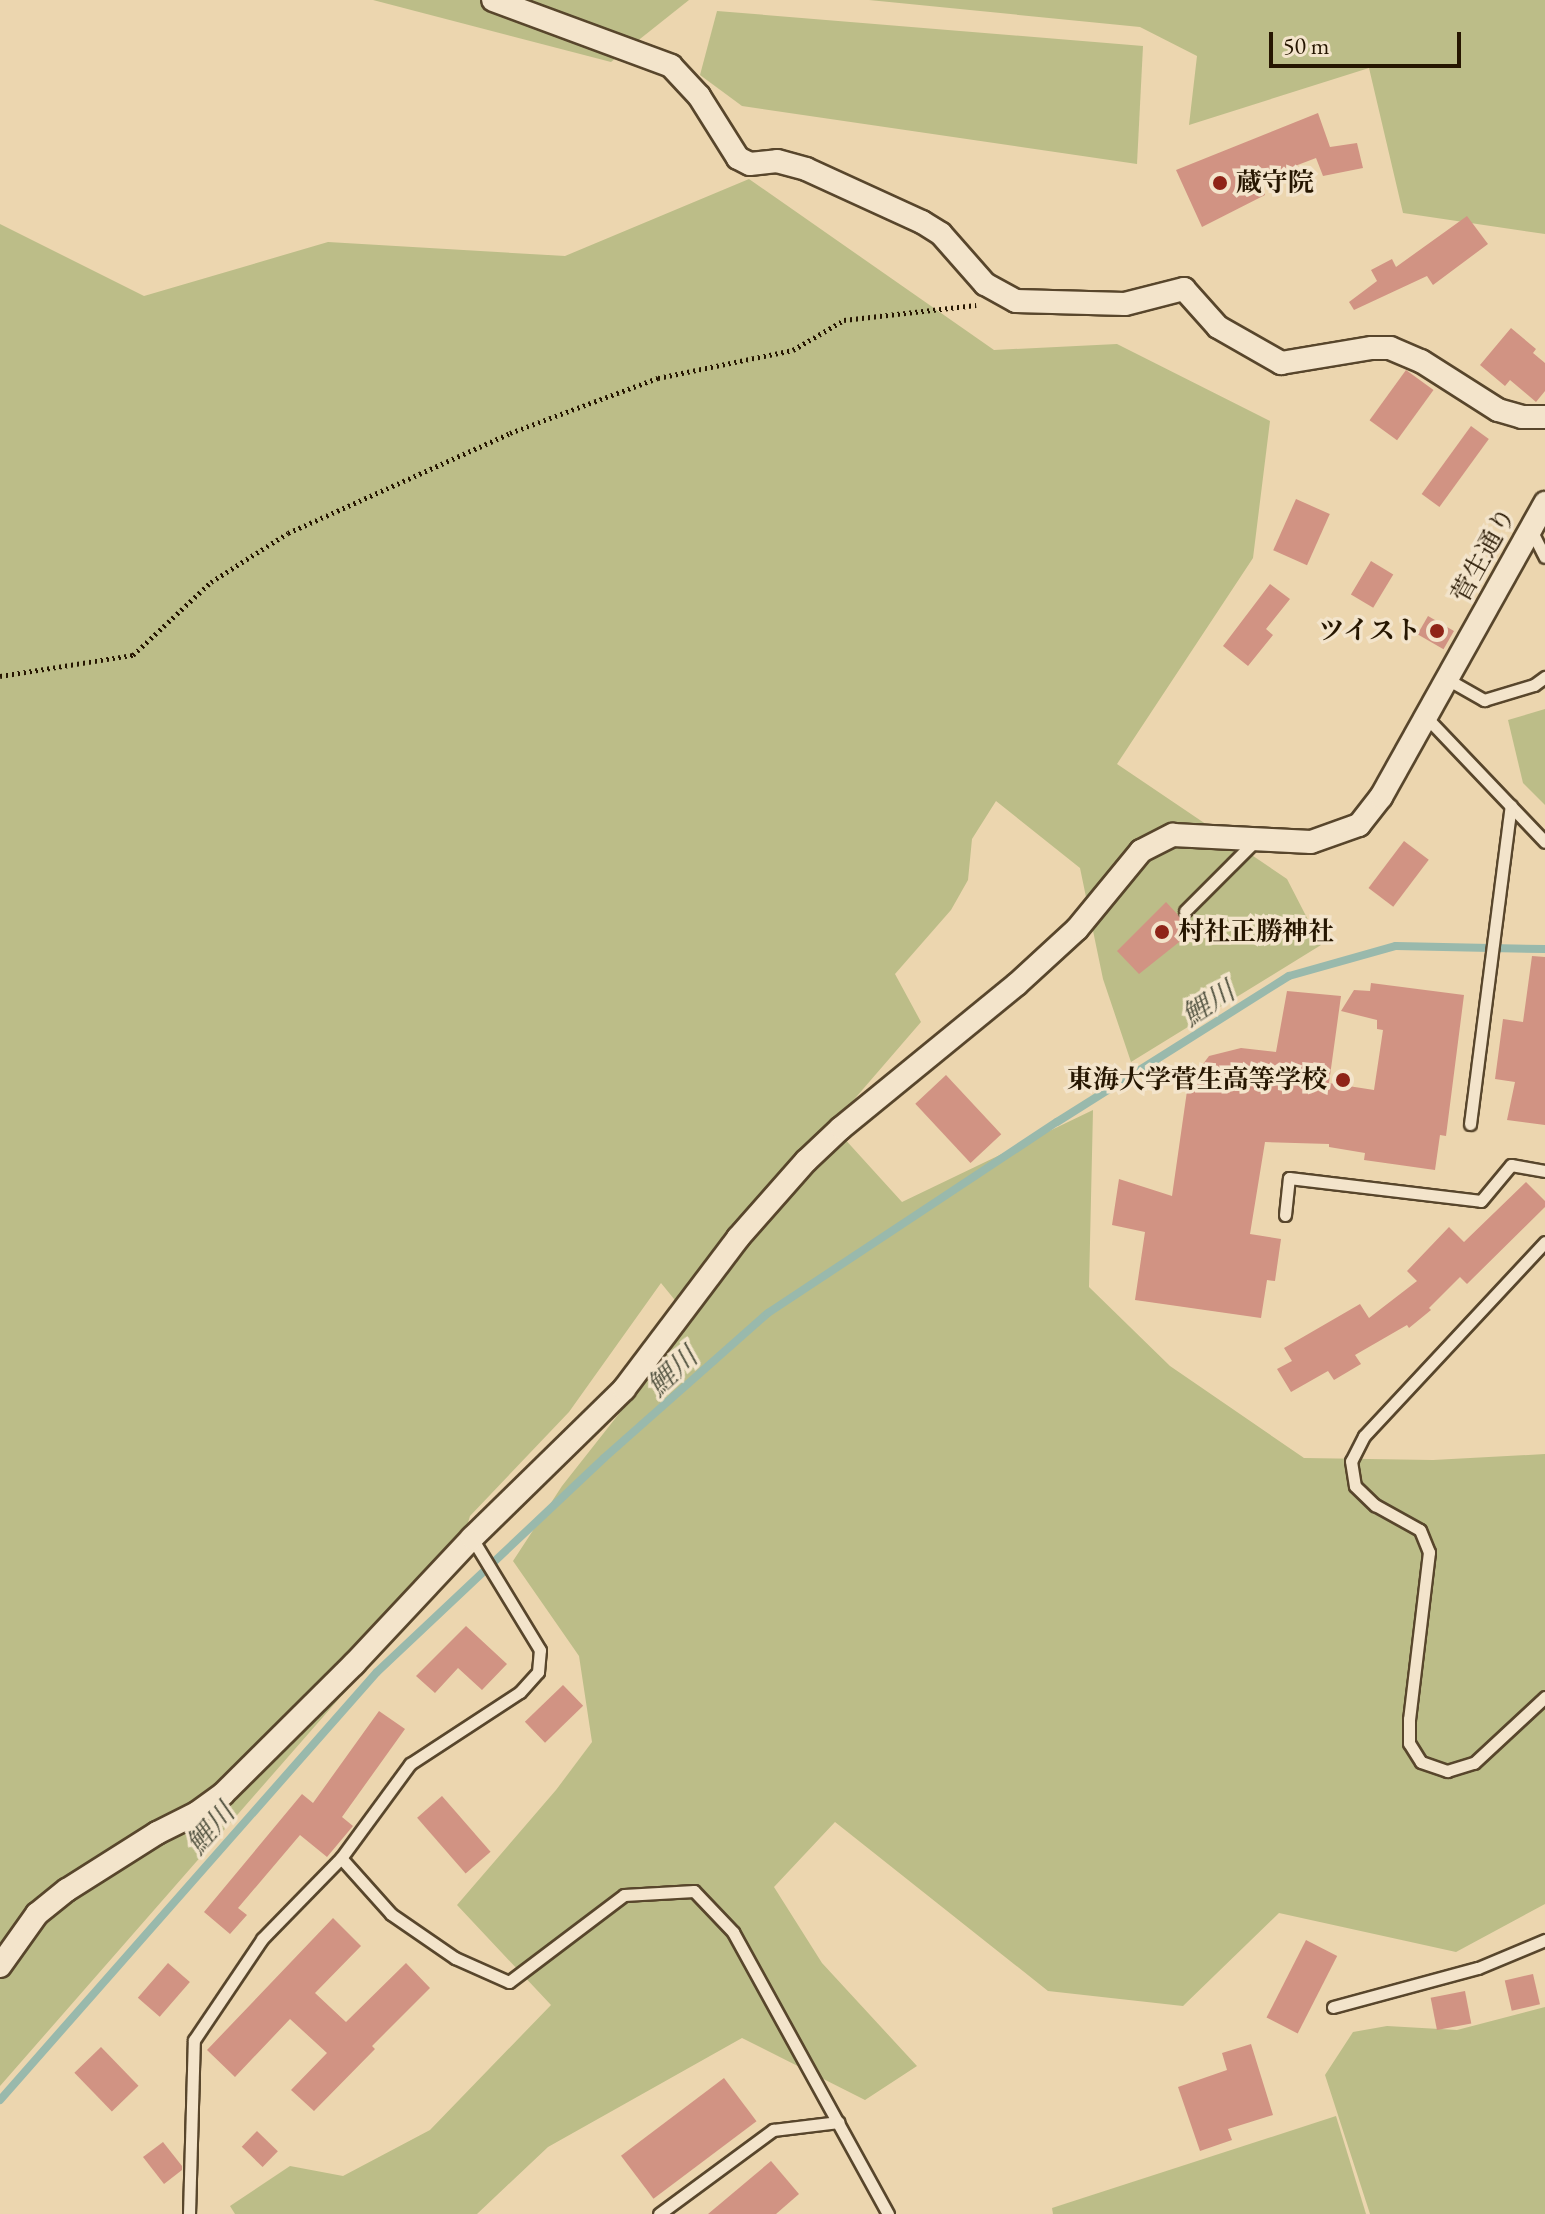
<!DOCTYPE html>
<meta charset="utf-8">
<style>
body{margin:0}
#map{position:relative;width:1545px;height:2214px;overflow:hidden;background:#ecd6af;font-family:"EB Garamond","Noto Serif JP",serif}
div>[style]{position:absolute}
.green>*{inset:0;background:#bcbd88}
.stream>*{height:8px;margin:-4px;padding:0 4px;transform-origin:4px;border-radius:4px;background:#99b9ac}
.building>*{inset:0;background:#d19383;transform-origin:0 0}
.path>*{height:5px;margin-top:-2.5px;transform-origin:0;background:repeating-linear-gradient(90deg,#261601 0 2px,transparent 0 6px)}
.roads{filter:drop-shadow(2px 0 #58462c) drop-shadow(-2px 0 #58462c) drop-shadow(0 2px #58462c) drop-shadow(0 -2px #58462c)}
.service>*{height:11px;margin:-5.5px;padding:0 5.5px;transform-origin:5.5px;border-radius:5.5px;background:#f3e4cb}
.minor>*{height:22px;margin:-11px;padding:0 11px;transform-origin:11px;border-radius:11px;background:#f3e4cb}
.dots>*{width:22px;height:22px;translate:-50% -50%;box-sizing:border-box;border:4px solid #f3e4cb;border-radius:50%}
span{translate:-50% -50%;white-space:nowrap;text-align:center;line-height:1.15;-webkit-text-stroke:7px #f3e4cb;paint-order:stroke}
.poi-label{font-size:26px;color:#261601;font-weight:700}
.left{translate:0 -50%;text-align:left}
.right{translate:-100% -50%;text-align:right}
.street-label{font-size:26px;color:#261601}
.water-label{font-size:28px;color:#4e4f3d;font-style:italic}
.scale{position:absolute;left:1269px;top:32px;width:192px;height:36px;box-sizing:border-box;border:4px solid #261601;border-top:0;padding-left:10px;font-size:24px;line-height:28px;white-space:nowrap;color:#261601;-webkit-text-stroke:6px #f3e4cb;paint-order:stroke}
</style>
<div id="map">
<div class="green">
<div style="clip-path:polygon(373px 0,689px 0,611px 62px)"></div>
<div style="clip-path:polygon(869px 0,1545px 0,1545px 234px,1403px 213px,1369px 68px,1189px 125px,1197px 56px,1140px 27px)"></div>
<div style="clip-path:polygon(717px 11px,1143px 46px,1137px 164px,742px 106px,700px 75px)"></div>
<div style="clip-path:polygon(749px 179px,994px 350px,1117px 344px,1270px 421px,1253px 558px,1117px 764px,1287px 879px,1321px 945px,1131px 1062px,1103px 979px,1080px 868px,996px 801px,972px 839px,968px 880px,951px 910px,895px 974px,921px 1022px,832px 1125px,902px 1202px,1093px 1110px,1089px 1287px,1170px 1366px,1304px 1458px,1433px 1460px,1545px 1454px,1545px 1904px,1456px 1952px,1279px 1913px,1183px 2006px,1048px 1991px,835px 1822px,774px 1887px,822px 1963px,917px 2066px,865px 2100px,742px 2038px,548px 2147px,477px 2214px,235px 2214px,230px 2206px,290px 2166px,343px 2176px,430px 2130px,551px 2005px,457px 1905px,556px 1790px,592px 1742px,579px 1656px,513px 1561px,562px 1486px,692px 1321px,661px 1283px,569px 1412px,470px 1516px,459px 1553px,358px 1677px,0 2086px,0 224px,144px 296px,328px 242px,565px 256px)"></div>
<div style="clip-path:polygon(1545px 709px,1545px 805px,1523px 783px,1508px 720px)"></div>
<div style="clip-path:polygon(1545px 2007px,1545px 2214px,1370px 2214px,1325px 2075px,1353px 2032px,1387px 2026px,1457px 2030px)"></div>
<div style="clip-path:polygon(1336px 2116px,1366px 2214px,1053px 2214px,1052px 2208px)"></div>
</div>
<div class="stream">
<div style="left:0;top:2100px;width:570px;rotate:-48.63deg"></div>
<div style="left:377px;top:1672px;width:312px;rotate:-43.3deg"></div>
<div style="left:604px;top:1458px;width:219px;rotate:-41.5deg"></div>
<div style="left:768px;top:1313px;width:346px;rotate:-33.5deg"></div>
<div style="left:1057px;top:1122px;width:274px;rotate:-32.2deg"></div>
<div style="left:1289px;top:976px;width:111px;rotate:-15.7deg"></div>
<div style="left:1396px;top:946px;width:149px;rotate:1.2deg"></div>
</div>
<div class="building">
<div style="clip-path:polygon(1318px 113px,1330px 147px,1357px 143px,1363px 168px,1323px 176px,1316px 158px,1258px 180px,1265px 195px,1202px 227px,1176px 170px)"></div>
<div style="clip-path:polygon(1467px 216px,1488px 244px,1433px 285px,1427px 276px,1354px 310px,1349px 302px,1377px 281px,1371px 270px,1392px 259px,1396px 267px)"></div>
<div style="clip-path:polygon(1511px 328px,1536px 349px,1533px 353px,1545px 363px,1545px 391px,1536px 402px,1510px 380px,1505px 386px,1480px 365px)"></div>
<div style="left:1406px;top:370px;width:34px;height:62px;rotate:36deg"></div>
<div style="left:1471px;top:426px;width:22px;height:84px;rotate:36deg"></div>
<div style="left:1296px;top:499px;width:37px;height:56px;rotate:24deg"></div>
<div style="left:1371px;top:561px;width:26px;height:39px;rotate:31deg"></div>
<div style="clip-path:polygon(1270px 584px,1290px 599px,1266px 629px,1273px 635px,1248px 666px,1223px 646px)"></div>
<div style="left:1428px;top:616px;width:30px;height:21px;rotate:30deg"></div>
<div style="left:1404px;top:841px;width:31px;height:59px;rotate:37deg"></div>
<div style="clip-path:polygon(1166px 902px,1193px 931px,1139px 974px,1117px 951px)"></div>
<div style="clip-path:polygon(1532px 956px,1545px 957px,1545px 1125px,1507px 1120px,1515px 1082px,1495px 1079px,1503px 1019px,1523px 1022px)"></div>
<div style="clip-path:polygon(1371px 983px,1464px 995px,1446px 1136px,1440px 1135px,1435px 1170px,1364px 1160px,1365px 1153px,1329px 1147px,1329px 1144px,1265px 1142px,1250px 1234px,1281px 1239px,1275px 1281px,1267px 1280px,1261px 1318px,1135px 1300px,1145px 1232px,1112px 1225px,1119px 1179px,1172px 1196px,1188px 1084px,1209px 1056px,1241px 1048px,1276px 1052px,1287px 991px,1341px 996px,1329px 1083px,1374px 1090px,1383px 1030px,1377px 1029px,1377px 1020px,1341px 1011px,1354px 990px,1370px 991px)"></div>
<div style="left:946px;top:1075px;width:81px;height:42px;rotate:47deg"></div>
<div style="clip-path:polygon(1526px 1182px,1545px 1201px,1545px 1207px,1467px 1284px,1460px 1277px,1429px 1308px,1431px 1310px,1409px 1328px,1407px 1325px,1355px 1355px,1361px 1364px,1334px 1380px,1328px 1371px,1291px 1392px,1277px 1369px,1292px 1361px,1284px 1348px,1360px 1304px,1369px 1318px,1417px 1281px,1407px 1271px,1449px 1227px,1464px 1242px)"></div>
<div style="clip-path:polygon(466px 1626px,507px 1664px,482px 1690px,458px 1668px,435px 1693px,416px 1676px)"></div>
<div style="left:563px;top:1685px;width:29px;height:53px;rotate:46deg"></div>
<div style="clip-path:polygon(379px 1711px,405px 1729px,342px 1817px,353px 1826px,327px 1857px,300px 1835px,238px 1908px,247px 1915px,230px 1934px,204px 1912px,302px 1794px,313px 1803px)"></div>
<div style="left:442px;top:1796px;width:74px;height:33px;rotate:49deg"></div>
<div style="clip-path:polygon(333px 1918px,361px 1946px,315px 1993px,346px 2022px,406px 1963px,430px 1988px,372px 2046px,375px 2049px,314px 2111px,291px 2090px,327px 2053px,290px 2019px,235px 2077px,207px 2050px)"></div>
<div style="left:1306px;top:1940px;width:35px;height:87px;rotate:27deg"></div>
<div style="left:168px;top:1963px;width:29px;height:46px;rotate:41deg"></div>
<div style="left:1533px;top:1974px;width:31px;height:29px;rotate:77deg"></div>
<div style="left:1465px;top:1991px;width:33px;height:35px;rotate:79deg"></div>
<div style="clip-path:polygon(1251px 2044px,1273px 2115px,1228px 2129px,1232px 2140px,1200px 2151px,1178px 2087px,1227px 2070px,1222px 2053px)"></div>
<div style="left:101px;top:2047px;width:54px;height:37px;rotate:46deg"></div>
<div style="left:724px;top:2078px;width:54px;height:129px;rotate:53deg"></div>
<div style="left:257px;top:2131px;width:29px;height:22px;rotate:44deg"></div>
<div style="clip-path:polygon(163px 2142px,182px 2166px,182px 2170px,164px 2184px,143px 2157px)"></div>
<div style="clip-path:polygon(771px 2161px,799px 2194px,776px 2214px,708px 2214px)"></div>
</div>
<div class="path">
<div style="left:0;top:676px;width:135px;rotate:-9deg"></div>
<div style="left:133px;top:655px;width:107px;rotate:-43.1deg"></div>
<div style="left:211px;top:582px;width:91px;rotate:-32.5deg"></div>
<div style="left:288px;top:533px;width:243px;rotate:-24.2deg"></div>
<div style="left:510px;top:433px;width:158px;rotate:-20.4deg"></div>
<div style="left:658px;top:378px;width:138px;rotate:-11.7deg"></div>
<div style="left:793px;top:350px;width:59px;rotate:-30.5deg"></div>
<div style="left:844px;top:320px;width:133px;rotate:-6.5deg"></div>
</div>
<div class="roads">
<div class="service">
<div style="left:1531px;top:530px;width:30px;rotate:63deg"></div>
<div style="left:1447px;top:679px;width:43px;rotate:29.6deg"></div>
<div style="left:1484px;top:700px;width:52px;rotate:-16.7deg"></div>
<div style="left:1534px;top:685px;width:14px;rotate:-36deg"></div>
<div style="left:1427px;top:718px;width:171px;rotate:46.4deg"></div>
<div style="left:1185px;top:911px;width:102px;rotate:-45deg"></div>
<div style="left:1470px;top:1124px;width:321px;rotate:-82.7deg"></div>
<div style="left:1285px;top:1215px;width:37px;rotate:-84deg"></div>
<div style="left:1289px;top:1178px;width:193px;rotate:6.8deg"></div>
<div style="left:1481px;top:1201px;width:47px;rotate:-50.2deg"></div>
<div style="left:1511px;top:1165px;width:35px;rotate:10deg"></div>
<div style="left:1545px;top:1242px;width:265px;rotate:133deg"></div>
<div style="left:1364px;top:1436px;width:28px;rotate:117deg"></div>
<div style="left:1351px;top:1461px;width:25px;rotate:81deg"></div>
<div style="left:1355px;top:1486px;width:28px;rotate:44deg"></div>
<div style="left:1375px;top:1505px;width:51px;rotate:29.1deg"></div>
<div style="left:1420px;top:1530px;width:24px;rotate:68deg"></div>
<div style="left:1429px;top:1552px;width:168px;rotate:96.8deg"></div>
<div style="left:1409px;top:1719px;width:24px;rotate:90deg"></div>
<div style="left:1409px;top:1743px;width:22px;rotate:58deg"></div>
<div style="left:1421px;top:1762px;width:28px;rotate:19deg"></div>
<div style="left:1447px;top:1771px;width:28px;rotate:-17deg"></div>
<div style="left:1474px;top:1763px;width:97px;rotate:-42.9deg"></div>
<div style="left:341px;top:1858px;width:75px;rotate:48.2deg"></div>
<div style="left:391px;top:1914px;width:78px;rotate:34.5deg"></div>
<div style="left:455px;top:1958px;width:59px;rotate:24deg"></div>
<div style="left:509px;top:1982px;width:144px;rotate:-37.1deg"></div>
<div style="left:624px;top:1895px;width:70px;rotate:-3.3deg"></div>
<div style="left:694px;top:1891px;width:57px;rotate:46.4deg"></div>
<div style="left:733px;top:1932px;width:322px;rotate:61.2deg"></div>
<div style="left:1333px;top:2007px;width:150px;rotate:-15.1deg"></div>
<div style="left:1478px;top:1968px;width:73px;rotate:-22.7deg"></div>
<div style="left:189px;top:2214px;width:174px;rotate:-88.4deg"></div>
<div style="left:194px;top:2040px;width:122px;rotate:-56deg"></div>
<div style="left:262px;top:1939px;width:113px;rotate:-45.7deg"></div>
<div style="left:341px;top:1858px;width:117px;rotate:-53.7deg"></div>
<div style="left:410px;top:1764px;width:131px;rotate:-33.2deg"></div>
<div style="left:520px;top:1692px;width:27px;rotate:-48deg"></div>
<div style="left:538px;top:1672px;width:22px;rotate:-85deg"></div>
<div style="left:540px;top:1650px;width:131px;rotate:-121.3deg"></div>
<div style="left:659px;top:2214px;width:142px;rotate:-36.4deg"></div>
<div style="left:773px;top:2130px;width:66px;rotate:-6.9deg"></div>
</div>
<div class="minor">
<div style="left:493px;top:0;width:190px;rotate:20.3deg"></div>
<div style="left:671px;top:66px;width:41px;rotate:47deg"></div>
<div style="left:699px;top:96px;width:73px;rotate:57.8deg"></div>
<div style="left:738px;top:158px;width:13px;rotate:27deg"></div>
<div style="left:750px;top:164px;width:27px;rotate:-6deg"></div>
<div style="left:777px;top:161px;width:30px;rotate:15deg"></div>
<div style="left:806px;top:169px;width:128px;rotate:24.6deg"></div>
<div style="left:922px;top:222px;width:22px;rotate:32deg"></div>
<div style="left:941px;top:234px;width:67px;rotate:48.7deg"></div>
<div style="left:985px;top:284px;width:35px;rotate:29deg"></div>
<div style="left:1016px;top:301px;width:109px;rotate:1.6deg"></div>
<div style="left:1125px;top:304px;width:61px;rotate:-14.3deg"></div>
<div style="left:1184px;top:289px;width:51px;rotate:48.2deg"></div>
<div style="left:1218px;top:327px;width:73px;rotate:29.7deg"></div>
<div style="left:1281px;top:363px;width:92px;rotate:-9.4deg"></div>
<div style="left:1372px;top:348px;width:18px"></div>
<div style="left:1390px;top:348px;width:34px;rotate:23deg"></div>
<div style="left:1421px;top:361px;width:91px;rotate:32.5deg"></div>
<div style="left:1498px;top:410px;width:25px;rotate:16deg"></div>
<div style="left:1522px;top:417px;width:23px"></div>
<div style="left:0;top:1966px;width:64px;rotate:-54.6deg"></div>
<div style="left:37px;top:1914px;width:38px;rotate:-39deg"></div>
<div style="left:67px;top:1890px;width:107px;rotate:-32.3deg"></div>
<div style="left:157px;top:1833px;width:45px;rotate:-26.6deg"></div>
<div style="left:197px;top:1813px;width:32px;rotate:-36deg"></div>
<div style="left:223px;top:1794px;width:185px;rotate:-44.8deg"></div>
<div style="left:354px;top:1664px;width:173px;rotate:-46.9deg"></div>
<div style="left:472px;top:1538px;width:213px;rotate:-44.4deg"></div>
<div style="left:624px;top:1389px;width:189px;rotate:-52.9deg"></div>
<div style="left:738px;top:1238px;width:103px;rotate:-48.6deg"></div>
<div style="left:806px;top:1161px;width:48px;rotate:-43.3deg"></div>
<div style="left:841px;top:1128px;width:226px;rotate:-39.3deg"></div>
<div style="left:1016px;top:985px;width:83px;rotate:-42.6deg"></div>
<div style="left:1077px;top:929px;width:101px;rotate:-50.6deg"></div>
<div style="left:1141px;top:851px;width:36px;rotate:-27deg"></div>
<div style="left:1173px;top:835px;width:138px;rotate:2.9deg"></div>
<div style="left:1311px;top:842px;width:51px;rotate:-19.5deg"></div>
<div style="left:1359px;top:825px;width:36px;rotate:-52deg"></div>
<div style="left:1381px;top:797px;width:337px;rotate:-60.8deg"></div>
</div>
</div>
<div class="dots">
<div style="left:1220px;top:183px;background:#8f2418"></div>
<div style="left:1437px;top:631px;background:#8f2418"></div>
<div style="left:1162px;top:932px;background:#8f2418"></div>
<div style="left:1343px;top:1080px;background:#8f2418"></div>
</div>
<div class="poi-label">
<span class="left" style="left:1236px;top:183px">蔵守院</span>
<span class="right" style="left:1421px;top:631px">ツイスト</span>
<span class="left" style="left:1178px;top:932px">村社正勝神社</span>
<span class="right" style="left:1327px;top:1080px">東海大学菅生高等学校</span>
</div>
<div class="street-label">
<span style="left:1484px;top:555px;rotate:-61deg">菅生通り</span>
</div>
<div class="water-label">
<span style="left:1208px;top:1003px;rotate:-33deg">鯉川</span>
<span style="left:672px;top:1371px;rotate:-43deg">鯉川</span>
<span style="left:210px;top:1828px;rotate:-49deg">鯉川</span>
</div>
<div class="scale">50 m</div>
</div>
